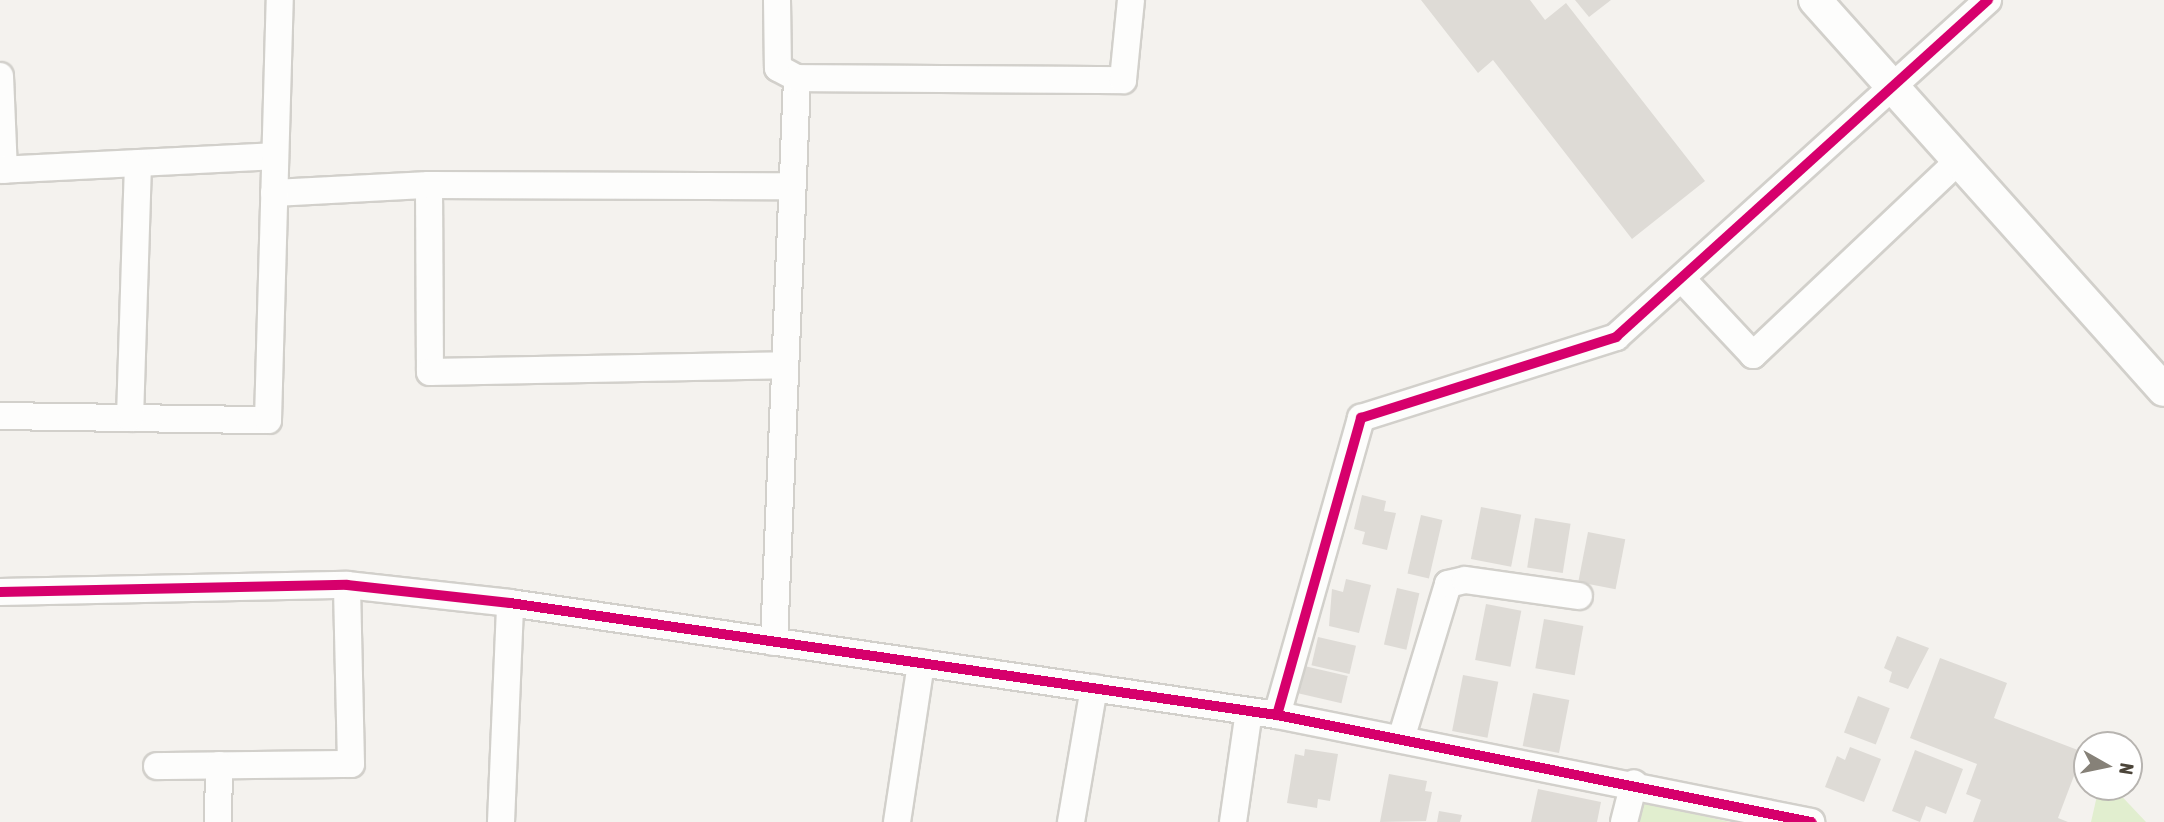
<!DOCTYPE html>
<style>
body{margin:0}
#map{position:relative;width:2164px;height:822px;overflow:hidden;background:#f4f2ee;font-family:"Asap Condensed",sans-serif}
div>[style]{position:absolute}
.green>*{inset:0;background:#e1eecf}
.building>*{inset:0;background:#dedbd6;transform-origin:0 0}
.roads{filter:drop-shadow(2px 0 #d2d0cb) drop-shadow(-2px 0 #d2d0cb) drop-shadow(0 2px #d2d0cb) drop-shadow(0 -2px #d2d0cb)}
.minor>*{height:26px;margin:-13px;padding:0 13px;transform-origin:13px;border-radius:13px;background:#fdfdfc}
.tertiary>*{height:32px;margin:-16px;padding:0 16px;transform-origin:16px;border-radius:16px;background:#fdfdfc}
.cycleway>*{height:10px;margin:-5px;padding:0 5px;transform-origin:5px;border-radius:5px;background:#d6006c}
span{translate:-50% -50%;white-space:nowrap;text-align:center;line-height:1.15;-webkit-text-stroke:7px #fff;paint-order:stroke}
.north{position:absolute;left:2073px;top:731px;width:70px;height:70px;box-sizing:border-box;background:#fff;border:2px solid #b7b4b0;border-radius:50%;rotate:99deg;font-size:19px;font-weight:700;line-height:28px;text-align:center;color:#4b4439}
.north::after{content:'';display:block;margin:auto;width:24px;height:32px;background:#868178;clip-path:polygon(50% 0,100% 100%,50% 72%,0 100%)}
</style>
<div id="map">
<div class="green">
<div style="clip-path:polygon(2099px 787px,2113px 787px,2146px 822px,2091px 822px)"></div>
<div style="clip-path:polygon(1640px 802px,1730px 822px,1635px 822px)"></div>
</div>
<div class="building">
<div style="clip-path:polygon(1421px 0,1530px 0,1545px 20px,1566px 3px,1705px 181px,1632px 239px,1493px 60px,1478px 73px)"></div>
<div style="clip-path:polygon(1575px 0,1611px 0,1589px 17px)"></div>
<div style="clip-path:polygon(1362px 495px,1386px 501px,1384px 511px,1396px 513px,1387px 550px,1362px 544px,1365px 532px,1354px 529px)"></div>
<div style="left:1481px;top:507px;width:41px;height:53px;rotate:11deg"></div>
<div style="left:1421px;top:515px;width:22px;height:60px;rotate:13deg"></div>
<div style="left:1535px;top:518px;width:36px;height:50px;rotate:9deg"></div>
<div style="left:1588px;top:532px;width:38px;height:51px;rotate:11deg"></div>
<div style="clip-path:polygon(1346px 579px,1371px 585px,1359px 633px,1329px 626px,1332px 589px,1343px 592px)"></div>
<div style="left:1397px;top:588px;width:23px;height:58px;rotate:13deg"></div>
<div style="left:1486px;top:604px;width:36px;height:57px;rotate:11deg"></div>
<div style="left:1544px;top:619px;width:40px;height:50px;rotate:10deg"></div>
<div style="clip-path:polygon(1897px 636px,1929px 648px,1908px 689px,1889px 682px,1892px 672px,1884px 668px)"></div>
<div style="left:1318px;top:637px;width:39px;height:29px;rotate:13deg"></div>
<div style="clip-path:polygon(1940px 658px,2007px 683px,1994px 718px,2083px 752px,2058px 818px,2068px 822px,1973px 822px,1981px 800px,1966px 794px,1977px 764px,1910px 738px)"></div>
<div style="left:1300px;top:665px;width:49px;height:28px;rotate:13deg"></div>
<div style="left:1463px;top:675px;width:36px;height:57px;rotate:11deg"></div>
<div style="left:1533px;top:693px;width:37px;height:54px;rotate:11deg"></div>
<div style="left:1858px;top:696px;width:34px;height:39px;rotate:21deg"></div>
<div style="clip-path:polygon(1850px 747px,1881px 759px,1864px 802px,1825px 787px,1837px 756px,1845px 760px)"></div>
<div style="clip-path:polygon(1305px 749px,1338px 754px,1330px 801px,1318px 799px,1317px 808px,1287px 803px,1295px 754px,1304px 756px)"></div>
<div style="clip-path:polygon(1915px 750px,1963px 769px,1946px 814px,1926px 806px,1920px 822px,1892px 811px)"></div>
<div style="clip-path:polygon(1389px 774px,1427px 781px,1425px 791px,1432px 792px,1426px 821px,1380px 822px)"></div>
<div style="clip-path:polygon(1538px 789px,1601px 802px,1597px 822px,1531px 822px)"></div>
<div style="clip-path:polygon(1439px 811px,1462px 815px,1460px 822px,1437px 822px)"></div>
</div>
<div class="roads">
<div class="minor">
<div style="left:777px;top:0;width:68px;rotate:89.2deg"></div>
<div style="left:778px;top:68px;width:21px;rotate:28deg"></div>
<div style="left:0;top:76px;width:94px;rotate:87.6deg"></div>
<div style="left:0;top:170px;width:275px;rotate:-2.9deg"></div>
<div style="left:429px;top:185px;width:187px;rotate:89.7deg"></div>
<div style="left:430px;top:372px;width:355px;rotate:-1.1deg"></div>
<div style="left:274px;top:193px;width:155px;rotate:-3deg"></div>
<div style="left:429px;top:185px;width:363px;rotate:0.2deg"></div>
<div style="left:1682px;top:279px;width:104px;rotate:46.9deg"></div>
<div style="left:1753px;top:355px;width:284px;rotate:-43.4deg"></div>
<div style="left:0;top:416px;width:268px;rotate:0.9deg"></div>
<div style="left:268px;top:420px;width:420px;rotate:-88.4deg"></div>
<div style="left:130px;top:418px;width:255px;rotate:-88.2deg"></div>
<div style="left:0;top:592px;width:347px;rotate:-1.2deg"></div>
<div style="left:347px;top:585px;width:164px;rotate:6.3deg"></div>
<div style="left:510px;top:603px;width:775px;rotate:8.31deg"></div>
<div style="left:1277px;top:715px;width:545px;rotate:11.33deg"></div>
<div style="left:774px;top:642px;width:564px;rotate:-87.66deg"></div>
<div style="left:797px;top:78px;width:326px;rotate:0.4deg"></div>
<div style="left:1123px;top:80px;width:80px;rotate:-84.3deg"></div>
<div style="left:1277px;top:715px;width:309px;rotate:-74.2deg"></div>
<div style="left:1361px;top:418px;width:268px;rotate:-17.6deg"></div>
<div style="left:1616px;top:337px;width:502px;rotate:-42.17deg"></div>
<div style="left:1401px;top:739px;width:162px;rotate:-73.1deg"></div>
<div style="left:1448px;top:584px;width:17px;rotate:-13deg"></div>
<div style="left:1465px;top:580px;width:115px;rotate:8deg"></div>
<div style="left:157px;top:766px;width:194px;rotate:-0.6deg"></div>
<div style="left:351px;top:764px;width:179px;rotate:-91.3deg"></div>
<div style="left:218px;top:822px;width:57px;rotate:-89deg"></div>
<div style="left:501px;top:822px;width:219px;rotate:-87.6deg"></div>
<div style="left:897px;top:822px;width:161px;rotate:-81.4deg"></div>
<div style="left:1071px;top:822px;width:136px;rotate:-80.3deg"></div>
<div style="left:1233px;top:822px;width:112px;rotate:-81.8deg"></div>
<div style="left:1624px;top:822px;width:40px;rotate:-75.6deg"></div>
</div>
<div class="tertiary">
<div style="left:1815px;top:0;width:523px;rotate:48.18deg"></div>
</div>
</div>
<div class="cycleway">
<div style="left:0;top:592px;width:347px;rotate:-1.2deg"></div>
<div style="left:347px;top:585px;width:164px;rotate:6.3deg"></div>
<div style="left:510px;top:603px;width:775px;rotate:8.31deg"></div>
<div style="left:1277px;top:715px;width:545px;rotate:11.33deg"></div>
<div style="left:1277px;top:715px;width:309px;rotate:-74.2deg"></div>
<div style="left:1361px;top:418px;width:268px;rotate:-17.6deg"></div>
<div style="left:1616px;top:337px;width:502px;rotate:-42.17deg"></div>
</div>
<div class="north">N</div>
</div>
